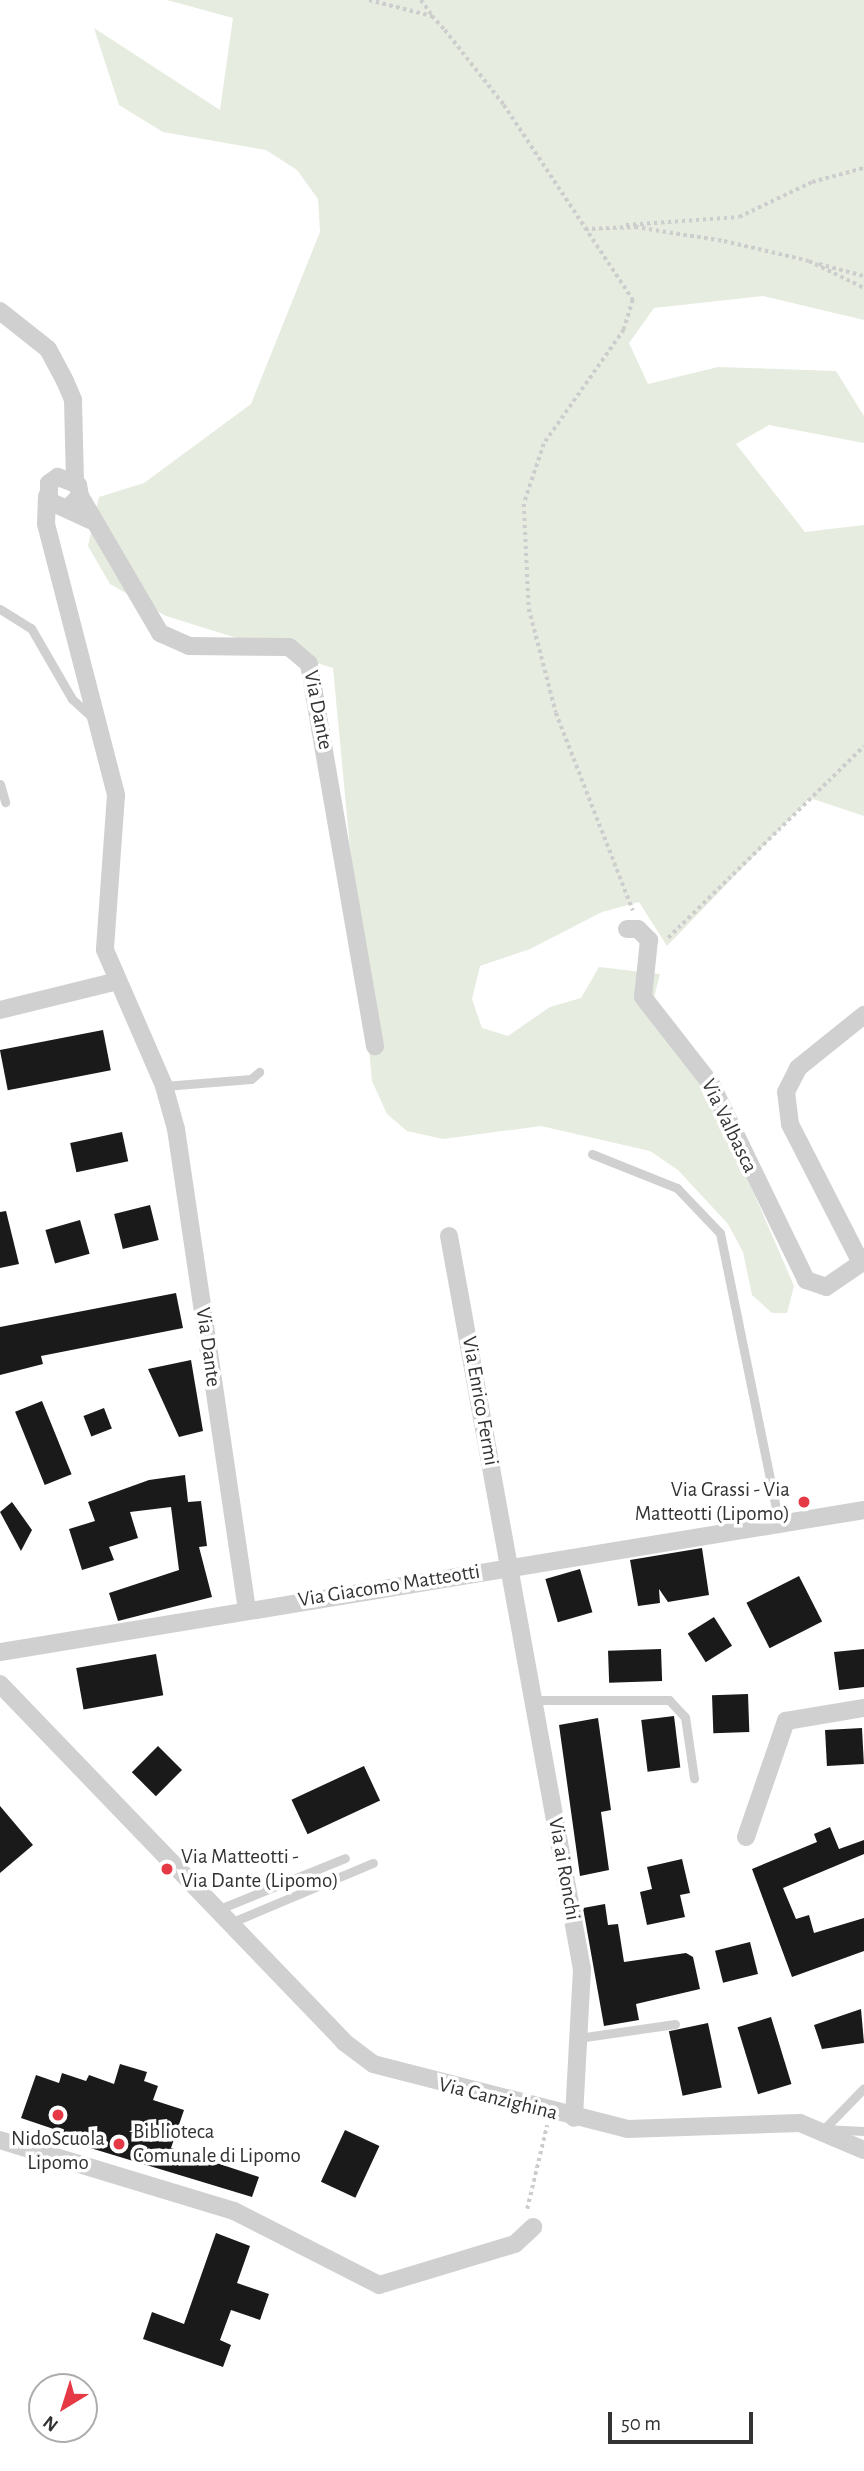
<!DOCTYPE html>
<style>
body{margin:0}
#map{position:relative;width:864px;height:2471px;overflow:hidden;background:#fff;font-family:"Alegreya Sans",sans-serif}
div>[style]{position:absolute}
.green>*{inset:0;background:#e6ecdf}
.building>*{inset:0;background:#1a1a1a;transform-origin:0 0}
.path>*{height:3.5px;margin-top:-1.75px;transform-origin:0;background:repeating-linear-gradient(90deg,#cdcdcd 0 3.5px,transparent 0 7px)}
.lane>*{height:9px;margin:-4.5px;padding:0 4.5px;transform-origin:4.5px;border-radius:4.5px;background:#d0d0d0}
.street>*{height:18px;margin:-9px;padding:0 9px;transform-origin:9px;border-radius:9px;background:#d0d0d0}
.dots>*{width:19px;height:19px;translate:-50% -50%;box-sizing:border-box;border:4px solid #fff;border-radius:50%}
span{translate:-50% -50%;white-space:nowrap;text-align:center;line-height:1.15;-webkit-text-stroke:7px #fff;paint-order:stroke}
.street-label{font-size:21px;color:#333}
.poi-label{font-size:21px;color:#333}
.right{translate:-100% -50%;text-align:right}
.left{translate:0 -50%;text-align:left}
.north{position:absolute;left:28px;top:2373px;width:70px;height:70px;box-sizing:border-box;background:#fff;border:2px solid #adadad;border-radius:50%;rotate:218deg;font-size:19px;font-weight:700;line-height:28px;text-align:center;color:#333}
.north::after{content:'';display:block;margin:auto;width:24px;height:32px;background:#e63946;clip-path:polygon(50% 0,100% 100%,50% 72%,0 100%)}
.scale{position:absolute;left:608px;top:2412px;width:145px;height:32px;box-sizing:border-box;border:4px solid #333;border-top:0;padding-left:9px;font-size:21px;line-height:24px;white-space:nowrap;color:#333;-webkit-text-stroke:5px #fff;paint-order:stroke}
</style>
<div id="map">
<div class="green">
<div style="clip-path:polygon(167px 0,864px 0,864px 320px,763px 296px,654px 308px,629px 343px,648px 384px,718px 367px,836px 371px,864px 416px,864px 443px,769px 425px,736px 444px,805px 532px,864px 525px,864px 816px,810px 798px,667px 946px,639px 902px,602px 912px,530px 949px,480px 966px,472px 999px,482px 1028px,508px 1036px,550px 1007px,581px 998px,599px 967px,660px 974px,650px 1013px,702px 1074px,794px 1286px,787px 1313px,772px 1313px,752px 1295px,743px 1252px,728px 1224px,678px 1170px,650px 1151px,541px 1126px,443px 1139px,407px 1131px,387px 1114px,372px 1081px,333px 668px,166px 616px,110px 584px,88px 546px,99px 497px,144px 483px,251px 404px,320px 232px,318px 199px,297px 170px,266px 150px,163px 132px,119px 105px,94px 28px,220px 110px,233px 18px)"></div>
</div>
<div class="building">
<div style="left:103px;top:1030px;width:41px;height:105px;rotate:79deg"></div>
<div style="left:122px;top:1132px;width:30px;height:53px;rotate:78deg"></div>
<div style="left:150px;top:1205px;width:36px;height:37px;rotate:76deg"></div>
<div style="clip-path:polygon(6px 1211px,19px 1264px,0 1268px,0 1212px)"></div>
<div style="left:80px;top:1220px;width:35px;height:36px;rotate:74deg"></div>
<div style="clip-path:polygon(176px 1293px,183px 1328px,41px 1356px,43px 1364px,0 1375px,0 1327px)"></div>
<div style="clip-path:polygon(191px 1360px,203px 1431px,179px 1437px,148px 1369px)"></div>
<div style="left:42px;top:1401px;width:79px;height:29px;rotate:68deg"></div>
<div style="left:104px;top:1408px;width:22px;height:22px;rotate:69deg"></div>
<div style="clip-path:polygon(185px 1475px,188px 1502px,201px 1501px,207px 1546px,199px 1547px,212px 1597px,118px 1621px,109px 1593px,179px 1570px,171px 1507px,130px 1512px,138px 1538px,109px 1547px,114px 1560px,82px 1570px,69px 1529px,95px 1521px,88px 1502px,149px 1480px)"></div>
<div style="clip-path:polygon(12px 1502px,32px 1530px,21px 1551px,0 1512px)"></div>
<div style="clip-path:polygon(702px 1548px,709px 1595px,668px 1602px,659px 1589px,660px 1603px,638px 1606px,630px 1560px)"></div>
<div style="left:580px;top:1569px;width:45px;height:36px;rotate:74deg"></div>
<div style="left:799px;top:1576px;width:51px;height:59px;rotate:63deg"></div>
<div style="left:714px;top:1617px;width:34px;height:31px;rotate:58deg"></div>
<div style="left:661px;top:1649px;width:32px;height:53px;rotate:88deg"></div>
<div style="clip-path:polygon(864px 1649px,864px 1687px,839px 1690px,834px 1652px)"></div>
<div style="left:156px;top:1654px;width:42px;height:81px;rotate:80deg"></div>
<div style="left:748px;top:1694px;width:38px;height:36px;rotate:88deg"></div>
<div style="left:674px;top:1716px;width:52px;height:33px;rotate:83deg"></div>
<div style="clip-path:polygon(598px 1718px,611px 1810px,601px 1812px,609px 1870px,580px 1876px,559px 1725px)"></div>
<div style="left:862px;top:1728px;width:36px;height:37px;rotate:87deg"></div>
<div style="left:158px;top:1746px;width:34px;height:37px;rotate:45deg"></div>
<div style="left:364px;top:1766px;width:38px;height:80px;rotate:65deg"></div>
<div style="clip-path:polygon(0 1806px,33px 1845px,0 1873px)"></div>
<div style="clip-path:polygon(830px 1827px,839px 1849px,864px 1840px,864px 1854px,783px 1888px,796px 1919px,809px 1915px,814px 1933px,864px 1918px,864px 1951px,792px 1977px,752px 1869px,817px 1842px,814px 1834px)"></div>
<div style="clip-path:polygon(682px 1859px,690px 1893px,680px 1895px,685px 1917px,647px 1925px,640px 1892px,652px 1889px,647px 1867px)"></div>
<div style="clip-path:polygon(605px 1904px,608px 1925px,618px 1924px,624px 1962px,686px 1953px,693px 1957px,700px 1989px,636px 2004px,639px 2020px,604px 2026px,583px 1908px)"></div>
<div style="left:750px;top:1942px;width:33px;height:36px;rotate:76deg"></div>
<div style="clip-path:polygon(861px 2009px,864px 2043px,822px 2049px,814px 2025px)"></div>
<div style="left:771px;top:2017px;width:70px;height:35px;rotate:73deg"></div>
<div style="left:708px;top:2023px;width:66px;height:40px;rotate:78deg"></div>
<div style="clip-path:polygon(120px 2064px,147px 2072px,144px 2081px,158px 2086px,153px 2100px,184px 2110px,171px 2148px,259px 2177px,252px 2197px,87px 2147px,89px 2141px,21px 2118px,36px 2075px,59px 2083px,62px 2073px,86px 2081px,89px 2075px,114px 2084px)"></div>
<div style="left:345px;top:2130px;width:38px;height:57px;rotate:25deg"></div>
<div style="clip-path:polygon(216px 2233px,250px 2246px,237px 2283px,269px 2294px,260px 2320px,231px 2310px,220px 2340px,231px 2345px,223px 2367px,143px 2339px,152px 2312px,184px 2324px)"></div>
</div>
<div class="path">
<div style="left:369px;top:0;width:65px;rotate:14.3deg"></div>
<div style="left:432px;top:16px;width:19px;rotate:47deg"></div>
<div style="left:445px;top:30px;width:95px;rotate:51.8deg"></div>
<div style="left:504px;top:105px;width:234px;rotate:56.5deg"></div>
<div style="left:633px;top:300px;width:31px;rotate:107deg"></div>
<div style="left:624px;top:330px;width:139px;rotate:125.1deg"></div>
<div style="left:544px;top:444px;width:63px;rotate:108.4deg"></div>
<div style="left:524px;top:504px;width:105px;rotate:87.3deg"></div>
<div style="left:529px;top:609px;width:107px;rotate:75.4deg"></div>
<div style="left:556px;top:713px;width:212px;rotate:68.7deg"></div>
<div style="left:421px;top:0;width:17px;rotate:54deg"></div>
<div style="left:626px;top:225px;width:113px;rotate:-4deg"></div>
<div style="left:739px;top:217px;width:81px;rotate:-25.6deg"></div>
<div style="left:812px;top:182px;width:54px;rotate:-15.1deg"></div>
<div style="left:585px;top:229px;width:50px;rotate:-2.3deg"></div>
<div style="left:635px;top:227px;width:90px;rotate:8.9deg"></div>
<div style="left:724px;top:241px;width:87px;rotate:13.2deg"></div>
<div style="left:809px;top:261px;width:61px;rotate:26.1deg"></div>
<div style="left:819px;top:264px;width:47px;rotate:14.9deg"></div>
<div style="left:668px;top:938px;width:274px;rotate:-44.4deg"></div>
<div style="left:527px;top:2209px;width:86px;rotate:-76.6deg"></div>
</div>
<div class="lane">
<div style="left:0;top:609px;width:36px;rotate:32deg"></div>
<div style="left:31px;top:628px;width:82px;rotate:60deg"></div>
<div style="left:72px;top:699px;width:30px;rotate:42deg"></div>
<div style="left:0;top:784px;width:19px;rotate:74deg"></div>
<div style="left:164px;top:1086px;width:87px;rotate:-4.6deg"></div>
<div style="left:251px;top:1079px;width:11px;rotate:-41deg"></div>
<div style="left:592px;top:1154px;width:92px;rotate:21.8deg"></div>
<div style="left:677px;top:1188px;width:62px;rotate:46.3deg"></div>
<div style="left:720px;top:1233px;width:296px;rotate:78.5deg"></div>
<div style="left:534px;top:1700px;width:135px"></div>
<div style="left:669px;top:1700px;width:23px;rotate:47deg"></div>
<div style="left:685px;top:1717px;width:62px;rotate:81.6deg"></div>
<div style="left:217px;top:1910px;width:138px;rotate:-22.1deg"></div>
<div style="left:230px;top:1923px;width:155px;rotate:-22.8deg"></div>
<div style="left:578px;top:2038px;width:98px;rotate:-8.2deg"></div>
<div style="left:824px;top:2129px;width:57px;rotate:-45.7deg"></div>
<div style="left:824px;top:2129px;width:40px;rotate:2.9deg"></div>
</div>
<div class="street">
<div style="left:0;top:311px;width:61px;rotate:38.4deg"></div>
<div style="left:48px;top:349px;width:36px;rotate:62deg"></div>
<div style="left:65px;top:381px;width:21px;rotate:67deg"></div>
<div style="left:73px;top:400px;width:80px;rotate:88.6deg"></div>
<div style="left:47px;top:496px;width:28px;rotate:92deg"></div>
<div style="left:46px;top:524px;width:280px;rotate:75.5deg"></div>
<div style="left:116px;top:795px;width:155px;rotate:94.1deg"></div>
<div style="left:105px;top:950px;width:148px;rotate:66.5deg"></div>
<div style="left:164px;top:1086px;width:45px;rotate:74.4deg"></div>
<div style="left:176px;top:1129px;width:485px;rotate:81.6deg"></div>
<div style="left:80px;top:496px;width:159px;rotate:59.7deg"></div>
<div style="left:160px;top:633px;width:32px;rotate:24deg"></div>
<div style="left:189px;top:646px;width:100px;rotate:0.6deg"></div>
<div style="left:289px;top:647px;width:26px;rotate:40deg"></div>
<div style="left:309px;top:664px;width:388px;rotate:80.2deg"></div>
<div style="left:68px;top:508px;width:17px;rotate:-45deg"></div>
<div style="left:80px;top:496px;width:11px;rotate:-100deg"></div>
<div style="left:78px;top:485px;width:22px;rotate:-158deg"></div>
<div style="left:58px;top:477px;width:11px;rotate:146deg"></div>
<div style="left:49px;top:483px;width:18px;rotate:90deg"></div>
<div style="left:49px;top:501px;width:45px;rotate:24.9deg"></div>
<div style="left:627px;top:929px;width:11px"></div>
<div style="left:638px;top:929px;width:16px;rotate:45deg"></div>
<div style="left:649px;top:940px;width:57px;rotate:96deg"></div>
<div style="left:643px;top:997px;width:110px;rotate:52deg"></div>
<div style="left:711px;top:1084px;width:218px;rotate:64.1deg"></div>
<div style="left:806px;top:1280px;width:21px;rotate:19deg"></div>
<div style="left:826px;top:1287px;width:46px;rotate:-34.4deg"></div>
<div style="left:0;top:1010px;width:117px;rotate:-13.8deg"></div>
<div style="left:449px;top:1236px;width:745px;rotate:79.72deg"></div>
<div style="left:582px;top:1969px;width:149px;rotate:93.1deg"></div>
<div style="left:861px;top:1263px;width:156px;rotate:-117.1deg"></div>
<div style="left:790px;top:1124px;width:32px;rotate:-97deg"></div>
<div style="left:786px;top:1092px;width:27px;rotate:-63deg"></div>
<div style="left:798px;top:1068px;width:85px;rotate:-38.8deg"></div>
<div style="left:0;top:1652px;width:876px;rotate:-9.33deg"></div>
<div style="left:0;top:1684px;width:496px;rotate:46.1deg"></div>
<div style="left:344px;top:2042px;width:36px;rotate:37deg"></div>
<div style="left:373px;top:2064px;width:263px;rotate:14.3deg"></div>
<div style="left:628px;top:2129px;width:172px;rotate:-2deg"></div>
<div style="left:800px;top:2123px;width:69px;rotate:22.9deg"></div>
<div style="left:746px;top:1837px;width:123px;rotate:-71deg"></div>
<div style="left:786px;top:1721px;width:79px;rotate:-9.5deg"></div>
<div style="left:0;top:2140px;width:245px;rotate:16.9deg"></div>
<div style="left:234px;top:2211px;width:163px;rotate:27deg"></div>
<div style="left:379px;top:2285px;width:142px;rotate:-16.8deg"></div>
<div style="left:515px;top:2244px;width:25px;rotate:-43deg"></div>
</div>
<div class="dots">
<div style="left:804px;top:1502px;background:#e63946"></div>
<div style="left:167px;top:1869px;background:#e63946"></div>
<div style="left:58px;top:2115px;background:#e63946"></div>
<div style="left:119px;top:2144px;background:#e63946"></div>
</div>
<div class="street-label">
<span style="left:318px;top:710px;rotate:79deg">Via Dante</span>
<span style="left:729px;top:1126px;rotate:64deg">Via Valbasca</span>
<span style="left:208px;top:1347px;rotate:82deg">Via Dante</span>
<span style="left:480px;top:1401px;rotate:80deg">Via Enrico Fermi</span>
<span style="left:389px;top:1586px;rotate:-9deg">Via Giacomo Matteotti</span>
<span style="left:564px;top:1869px;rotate:80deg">Via ai Ronchi</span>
<span style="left:498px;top:2099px;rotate:14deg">Via Canzighina</span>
</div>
<div class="poi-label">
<span class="right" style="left:790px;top:1502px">Via Grassi - Via<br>Matteotti (Lipomo)</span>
<span class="left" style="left:181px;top:1869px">Via Matteotti -<br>Via Dante (Lipomo)</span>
<span class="left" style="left:133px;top:2144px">Biblioteca<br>Comunale di Lipomo</span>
<span style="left:58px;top:2151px">NidoScuola<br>Lipomo</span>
</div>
<div class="north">N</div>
<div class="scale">50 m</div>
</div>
